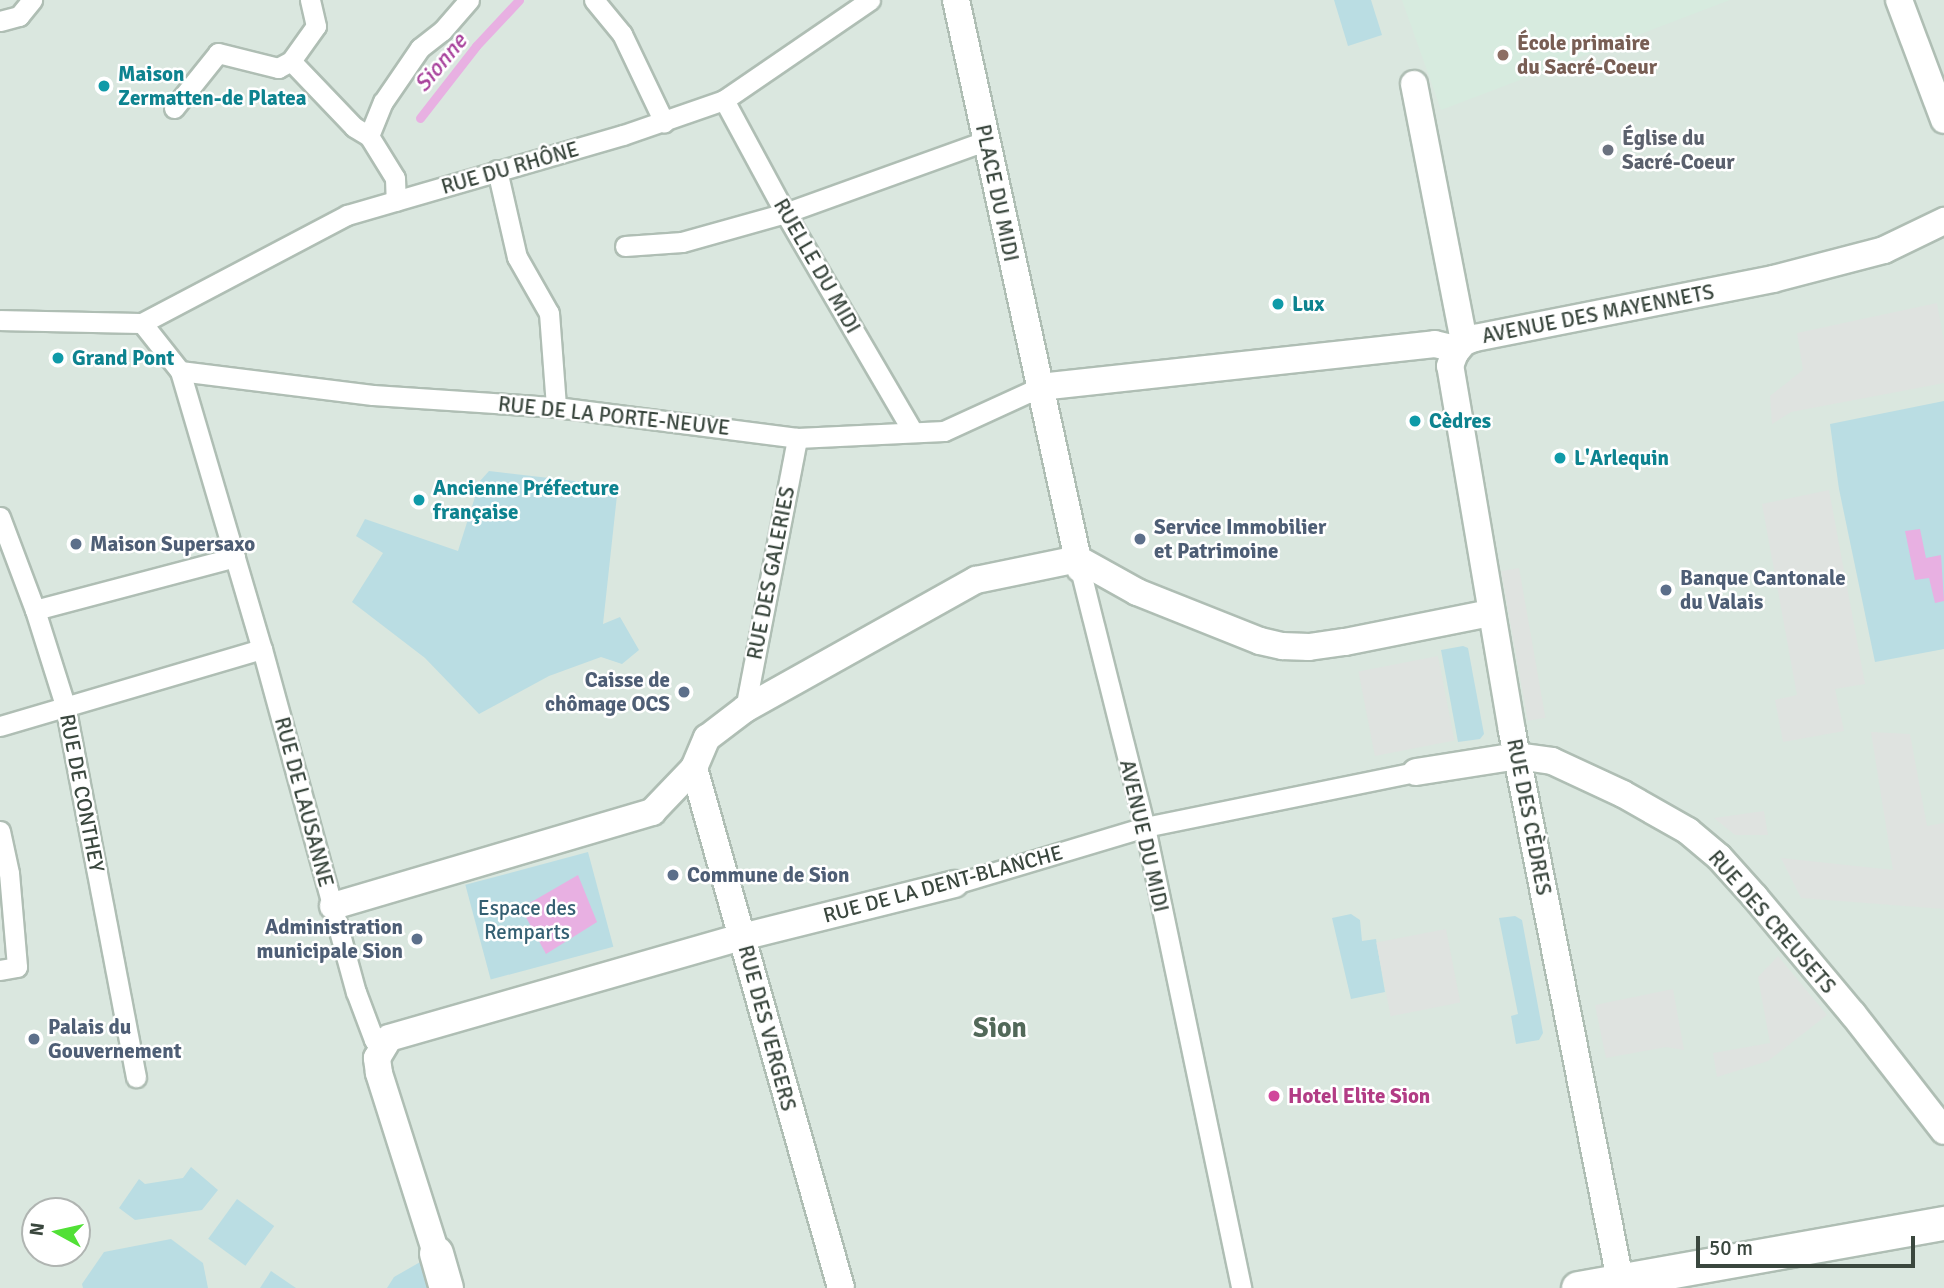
<!DOCTYPE html>
<meta charset="utf-8">
<style>
body{margin:0}
#map{position:relative;width:1944px;height:1288px;overflow:hidden;background:#ebf4ef;font-family:Signika,sans-serif}
div>[style]{position:absolute}
.residential>*{inset:0;background:#dae7df}
.education>*{inset:0;background:#d7ebdf}
.green>*{inset:0;background:#badde3;transform-origin:0 0}
.parking>*{inset:0;background:#dfe3e0;transform-origin:0 0}
.water>*{inset:0;background:#e8b0e2}
.stream>*{height:9px;margin:-4.5px;padding:0 4.5px;transform-origin:4.5px;border-radius:4.5px;background:#e8b0e2}
.roads{filter:drop-shadow(2px 0 #afbeb4) drop-shadow(-2px 0 #afbeb4) drop-shadow(0 2px #afbeb4) drop-shadow(0 -2px #afbeb4)}
.pedestrian>*{height:19px;margin:-9.5px;padding:0 9.5px;transform-origin:9.5px;border-radius:9.5px;background:#fff}
.minor>*{height:26px;margin:-13px;padding:0 13px;transform-origin:13px;border-radius:13px;background:#fff}
.tertiary>*{height:33px;margin:-16.5px;padding:0 16.5px;transform-origin:16.5px;border-radius:16.5px;background:#fff}
.dots>*{width:19px;height:19px;translate:-50% -50%;box-sizing:border-box;border:4px solid #fff;border-radius:50%}
span{translate:-50% -50%;white-space:nowrap;text-align:center;line-height:1.15;-webkit-text-stroke:5px #fff;paint-order:stroke}
.education-label{font-size:21px;color:#785e54;font-weight:700}
.left{translate:0 -50%;text-align:left}
.culture-label{font-size:21px;color:#0d838f;font-weight:700}
.worship-label{font-size:21px;color:#5b616d;font-weight:700}
.street-label{font-size:21px;color:#3a473e}
.service-label{font-size:21px;color:#4e5e75;font-weight:700}
.right{translate:-100% -50%;text-align:right}
.park-label{font-size:21px;color:#345f72}
.hotel-label{font-size:21px;color:#b23c85;font-weight:700}
.water-label{font-size:23px;color:#a7409b;font-style:italic}
.district-label{font-size:28px;color:#526959;font-weight:700}
.north{position:absolute;left:21px;top:1197px;width:70px;height:70px;box-sizing:border-box;background:#fff;border:2px solid #b0b5b2;border-radius:50%;rotate:278deg;font-size:19px;font-weight:700;line-height:28px;text-align:center;color:#3a473e}
.north::after{content:'';display:block;margin:auto;width:24px;height:32px;background:#51e036;clip-path:polygon(50% 0,100% 100%,50% 72%,0 100%)}
.scale{position:absolute;left:1696px;top:1236px;width:219px;height:32px;box-sizing:border-box;border:4px solid #3a473e;border-top:0;padding-left:9px;font-size:21px;line-height:24px;white-space:nowrap;color:#3a473e;-webkit-text-stroke:5px #fff;paint-order:stroke}
</style>
<div id="map">
<div class="residential">
<div style="clip-path:polygon(evenodd,0 0,1944px 0,1944px 1288px,0 1288px,0 0,35px 1211px,77px 1211px,77px 1253px,35px 1253px,35px 1211px)"></div>
</div>
<div class="education">
<div style="clip-path:polygon(1402px 0,1730px 0,1441px 110px)"></div>
</div>
<div class="green">
<div style="clip-path:polygon(1334px 0,1371px 0,1382px 35px,1348px 46px)"></div>
<div style="clip-path:polygon(1944px 401px,1944px 649px,1875px 662px,1839px 489px,1830px 424px)"></div>
<div style="clip-path:polygon(489px 471px,618px 486px,603px 624px,620px 617px,639px 650px,622px 664px,601px 657px,549px 676px,479px 714px,425px 658px,352px 602px,383px 553px,356px 536px,365px 519px,458px 551px,480px 481px)"></div>
<div style="clip-path:polygon(1463px 646px,1468px 648px,1484px 734px,1480px 739px,1458px 742px,1441px 650px)"></div>
<div style="left:588px;top:852px;width:98px;height:127px;rotate:75deg"></div>
<div style="clip-path:polygon(1351px 914px,1360px 920px,1362px 941px,1376px 939px,1385px 992px,1351px 999px,1332px 918px)"></div>
<div style="clip-path:polygon(1515px 916px,1522px 920px,1543px 1033px,1539px 1040px,1516px 1044px,1511px 1016px,1518px 1014px,1499px 918px)"></div>
<div style="clip-path:polygon(191px 1167px,218px 1190px,202px 1210px,135px 1220px,119px 1208px,139px 1179px,145px 1184px,183px 1178px)"></div>
<div style="left:237px;top:1199px;width:46px;height:49px;rotate:36deg"></div>
<div style="clip-path:polygon(171px 1239px,203px 1263px,208px 1288px,83px 1288px,82px 1284px,104px 1252px)"></div>
<div style="clip-path:polygon(436px 1253px,446px 1288px,387px 1288px,394px 1277px)"></div>
<div style="clip-path:polygon(271px 1271px,296px 1288px,260px 1288px)"></div>
</div>
<div class="parking">
<div style="clip-path:polygon(1937px 303px,1944px 342px,1944px 383px,1791px 412px,1772px 424px,1770px 396px,1803px 370px,1797px 333px)"></div>
<div style="clip-path:polygon(1829px 490px,1865px 684px,1835px 689px,1844px 731px,1783px 742px,1775px 700px,1797px 695px,1762px 504px)"></div>
<div style="left:1519px;top:568px;width:152px;height:18px;rotate:80deg"></div>
<div style="left:1438px;top:656px;width:86px;height:81px;rotate:79deg"></div>
<div style="clip-path:polygon(1871px 732px,1910px 734px,1927px 826px,1944px 823px,1944px 909px,1801px 898px,1781px 858px,1893px 870px)"></div>
<div style="clip-path:polygon(1764px 811px,1768px 835px,1735px 835px,1714px 818px)"></div>
<div style="left:1446px;top:929px;width:75px;height:71px;rotate:79deg"></div>
<div style="clip-path:polygon(1778px 956px,1827px 1015px,1768px 1061px,1717px 1077px,1713px 1053px,1770px 1043px,1758px 977px)"></div>
<div style="clip-path:polygon(1673px 989px,1684px 1050px,1666px 1047px,1606px 1058px,1595px 1005px)"></div>
</div>
<div class="water">
<div style="clip-path:polygon(1920px 529px,1926px 558px,1941px 555px,1944px 601px,1935px 603px,1929px 578px,1915px 580px,1905px 531px)"></div>
<div style="clip-path:polygon(578px 875px,597px 922px,546px 954px,521px 908px)"></div>
</div>
<div class="stream">
<div style="left:420px;top:118px;width:91px;rotate:-52.1deg"></div>
<div style="left:476px;top:46px;width:63px;rotate:-46.9deg"></div>
</div>
<div class="roads">
<div class="pedestrian">
<div style="left:594px;top:0;width:44px;rotate:50.5deg"></div>
<div style="left:622px;top:34px;width:98px;rotate:64.5deg"></div>
<div style="left:0;top:21px;width:20px;rotate:-15deg"></div>
<div style="left:19px;top:16px;width:21px;rotate:-51deg"></div>
<div style="left:291px;top:61px;width:91px;rotate:46.3deg"></div>
<div style="left:354px;top:127px;width:17px;rotate:31deg"></div>
<div style="left:369px;top:136px;width:37px;rotate:-68deg"></div>
<div style="left:383px;top:102px;width:65px;rotate:-55.6deg"></div>
<div style="left:420px;top:48px;width:28px;rotate:-38deg"></div>
<div style="left:442px;top:31px;width:41px;rotate:-48.9deg"></div>
<div style="left:724px;top:100px;width:128px;rotate:61.6deg"></div>
<div style="left:785px;top:213px;width:251px;rotate:59.7deg"></div>
<div style="left:174px;top:108px;width:70px;rotate:-51.3deg"></div>
<div style="left:218px;top:53px;width:62px;rotate:14deg"></div>
<div style="left:278px;top:68px;width:15px;rotate:-28deg"></div>
<div style="left:291px;top:61px;width:43px;rotate:-54.5deg"></div>
<div style="left:316px;top:26px;width:27px;rotate:-103deg"></div>
<div style="left:369px;top:136px;width:49px;rotate:58.2deg"></div>
<div style="left:395px;top:178px;width:23px;rotate:88deg"></div>
<div style="left:497px;top:170px;width:89px;rotate:77.1deg"></div>
<div style="left:517px;top:257px;width:64px;rotate:60.3deg"></div>
<div style="left:549px;top:313px;width:94px;rotate:85.7deg"></div>
<div style="left:625px;top:246px;width:57px;rotate:-4deg"></div>
<div style="left:682px;top:242px;width:107px;rotate:-15.7deg"></div>
<div style="left:785px;top:213px;width:213px;rotate:-19.8deg"></div>
<div style="left:0;top:320px;width:142px;rotate:1.2deg"></div>
<div style="left:142px;top:323px;width:232px;rotate:-27.8deg"></div>
<div style="left:347px;top:215px;width:287px;rotate:-16.2deg"></div>
<div style="left:623px;top:135px;width:107px;rotate:-19.1deg"></div>
<div style="left:724px;top:100px;width:177px;rotate:-34.4deg"></div>
<div style="left:142px;top:323px;width:61px;rotate:51.6deg"></div>
<div style="left:180px;top:371px;width:290px;rotate:73.6deg"></div>
<div style="left:262px;top:649px;width:356px;rotate:74.7deg"></div>
<div style="left:356px;top:992px;width:51px;rotate:69.4deg"></div>
<div style="left:374px;top:1040px;width:11px;rotate:49deg"></div>
<div style="left:180px;top:371px;width:194px;rotate:7.1deg"></div>
<div style="left:373px;top:395px;width:183px;rotate:3.8deg"></div>
<div style="left:556px;top:407px;width:243px;rotate:7.3deg"></div>
<div style="left:797px;top:438px;width:147px;rotate:-2.7deg"></div>
<div style="left:944px;top:431px;width:106px;rotate:-24.6deg"></div>
<div style="left:0;top:517px;width:99px;rotate:69.4deg"></div>
<div style="left:35px;top:610px;width:100px;rotate:72.5deg"></div>
<div style="left:65px;top:705px;width:379px;rotate:79.2deg"></div>
<div style="left:1080px;top:569px;width:266px;rotate:75.9deg"></div>
<div style="left:1145px;top:827px;width:471px;rotate:78.2deg"></div>
<div style="left:35px;top:610px;width:207px;rotate:-14.8deg"></div>
<div style="left:745px;top:709px;width:276px;rotate:-79.1deg"></div>
<div style="left:0;top:726px;width:273px;rotate:-16.4deg"></div>
<div style="left:0;top:831px;width:43px;rotate:77.9deg"></div>
<div style="left:9px;top:873px;width:94px;rotate:85.1deg"></div>
<div style="left:17px;top:967px;width:17px;rotate:170deg"></div>
<div style="left:955px;top:884px;width:198px;rotate:-16.7deg"></div>
<div style="left:1145px;top:827px;width:277px;rotate:-11.5deg"></div>
</div>
<div class="minor">
<div style="left:956px;top:0;width:582px;rotate:77.71deg"></div>
<div style="left:1899px;top:0;width:128px;rotate:69.4deg"></div>
<div style="left:1414px;top:84px;width:263px;rotate:79deg"></div>
<div style="left:1040px;top:387px;width:397px;rotate:-6.2deg"></div>
<div style="left:1435px;top:344px;width:12px;rotate:14deg"></div>
<div style="left:1447px;top:347px;width:10px;rotate:37deg"></div>
<div style="left:694px;top:768px;width:540px;rotate:74.21deg"></div>
<div style="left:1416px;top:772px;width:102px;rotate:-9deg"></div>
<div style="left:1517px;top:756px;width:35px;rotate:8deg"></div>
<div style="left:1552px;top:761px;width:78px;rotate:24.9deg"></div>
<div style="left:1623px;top:794px;width:75px;rotate:29.6deg"></div>
<div style="left:1688px;top:831px;width:40px;rotate:40deg"></div>
<div style="left:1719px;top:857px;width:54px;rotate:48deg"></div>
<div style="left:1755px;top:897px;width:153px;rotate:50.1deg"></div>
<div style="left:1853px;top:1014px;width:148px;rotate:52.1deg"></div>
<div style="left:333px;top:906px;width:333px;rotate:-16.4deg"></div>
<div style="left:652px;top:812px;width:61px;rotate:-46.3deg"></div>
<div style="left:694px;top:768px;width:33px;rotate:-67deg"></div>
<div style="left:707px;top:738px;width:48px;rotate:-37.3deg"></div>
<div style="left:745px;top:709px;width:265px;rotate:-29.2deg"></div>
<div style="left:976px;top:580px;width:104px;rotate:-11.6deg"></div>
<div style="left:1078px;top:559px;width:68px;rotate:29.2deg"></div>
<div style="left:1137px;top:592px;width:132px;rotate:21.7deg"></div>
<div style="left:1260px;top:641px;width:23px;rotate:13deg"></div>
<div style="left:1282px;top:646px;width:27px;rotate:2deg"></div>
<div style="left:1309px;top:647px;width:36px;rotate:-8deg"></div>
<div style="left:1345px;top:642px;width:148px;rotate:-11.3deg"></div>
<div style="left:436px;top:1253px;width:189px;rotate:-107.6deg"></div>
<div style="left:379px;top:1073px;width:15px;rotate:-98deg"></div>
<div style="left:377px;top:1058px;width:23px;rotate:-59deg"></div>
<div style="left:389px;top:1038px;width:367px;rotate:-16deg"></div>
<div style="left:742px;top:937px;width:219px;rotate:-14deg"></div>
<div style="left:1620px;top:1280px;width:560px;rotate:-101.13deg"></div>
<div style="left:1512px;top:731px;width:370px;rotate:-99.6deg"></div>
<div style="left:1450px;top:366px;width:14px;rotate:-69deg"></div>
<div style="left:1455px;top:353px;width:14px;rotate:-51deg"></div>
<div style="left:1464px;top:342px;width:12px;rotate:-20deg"></div>
<div style="left:1475px;top:338px;width:304px;rotate:-11.2deg"></div>
<div style="left:1773px;top:279px;width:115px;rotate:-14.6deg"></div>
<div style="left:1884px;top:250px;width:67px;rotate:-25.8deg"></div>
</div>
<div class="tertiary">
<div style="left:436px;top:1253px;width:36px;rotate:74deg"></div>
<div style="left:1578px;top:1288px;width:372px;rotate:-10.1deg"></div>
</div>
</div>
<div class="dots">
<div style="left:1503px;top:55px;background:#8d6e63"></div>
<div style="left:104px;top:86px;background:#0f9aa8"></div>
<div style="left:1608px;top:150px;background:#6b7280"></div>
<div style="left:1278px;top:304px;background:#0f9aa8"></div>
<div style="left:58px;top:358px;background:#0f9aa8"></div>
<div style="left:1415px;top:421px;background:#0f9aa8"></div>
<div style="left:1560px;top:458px;background:#0f9aa8"></div>
<div style="left:419px;top:500px;background:#0f9aa8"></div>
<div style="left:1140px;top:539px;background:#5c6f8a"></div>
<div style="left:76px;top:544px;background:#5c6f8a"></div>
<div style="left:1666px;top:590px;background:#5c6f8a"></div>
<div style="left:684px;top:692px;background:#5c6f8a"></div>
<div style="left:673px;top:875px;background:#5c6f8a"></div>
<div style="left:417px;top:939px;background:#5c6f8a"></div>
<div style="left:34px;top:1039px;background:#5c6f8a"></div>
<div style="left:1274px;top:1096px;background:#d1479c"></div>
</div>
<div class="education-label">
<span class="left" style="left:1517px;top:55px">École primaire<br>du Sacré-Coeur</span>
</div>
<div class="culture-label">
<span class="left" style="left:118px;top:86px">Maison<br>Zermatten-de Platea</span>
<span class="left" style="left:1292px;top:304px">Lux</span>
<span class="left" style="left:72px;top:358px">Grand Pont</span>
<span class="left" style="left:1429px;top:421px">Cèdres</span>
<span class="left" style="left:1574px;top:458px">L'Arlequin</span>
<span class="left" style="left:433px;top:500px">Ancienne Préfecture<br>française</span>
</div>
<div class="worship-label">
<span class="left" style="left:1622px;top:150px">Église du<br>Sacré-Coeur</span>
</div>
<div class="street-label">
<span style="left:510px;top:168px;rotate:-16deg">RUE DU RHÔNE</span>
<span style="left:997px;top:193px;rotate:78deg">PLACE DU MIDI</span>
<span style="left:817px;top:266px;rotate:60deg">RUELLE DU MIDI</span>
<span style="left:1598px;top:314px;rotate:-11deg">AVENUE DES MAYENNETS</span>
<span style="left:614px;top:416px;rotate:6deg">RUE DE LA PORTE-NEUVE</span>
<span style="left:771px;top:573px;rotate:-79deg">RUE DES GALERIES</span>
<span style="left:82px;top:793px;rotate:79deg">RUE DE CONTHEY</span>
<span style="left:304px;top:802px;rotate:75deg">RUE DE LAUSANNE</span>
<span style="left:1529px;top:817px;rotate:79deg">RUE DES CÈDRES</span>
<span style="left:1144px;top:836px;rotate:77deg">AVENUE DU MIDI</span>
<span style="left:943px;top:884px;rotate:-15deg">RUE DE LA DENT-BLANCHE</span>
<span style="left:1772px;top:922px;rotate:49deg">RUE DES CREUSETS</span>
<span style="left:767px;top:1028px;rotate:75deg">RUE DES VERGERS</span>
</div>
<div class="service-label">
<span class="left" style="left:1154px;top:539px">Service Immobilier<br>et Patrimoine</span>
<span class="left" style="left:90px;top:544px">Maison Supersaxo</span>
<span class="left" style="left:1680px;top:590px">Banque Cantonale<br>du Valais</span>
<span class="right" style="left:670px;top:692px">Caisse de<br>chômage OCS</span>
<span class="left" style="left:687px;top:875px">Commune de Sion</span>
<span class="right" style="left:403px;top:939px">Administration<br>municipale Sion</span>
<span class="left" style="left:48px;top:1039px">Palais du<br>Gouvernement</span>
</div>
<div class="park-label">
<span style="left:527px;top:920px">Espace des<br>Remparts</span>
</div>
<div class="hotel-label">
<span class="left" style="left:1288px;top:1096px">Hotel Elite Sion</span>
</div>
<div class="water-label">
<span style="left:441px;top:63px;rotate:-50deg">Sionne</span>
</div>
<div class="district-label">
<span style="left:1000px;top:1028px">Sion</span>
</div>
<div class="north">N</div>
<div class="scale">50 m</div>
</div>
